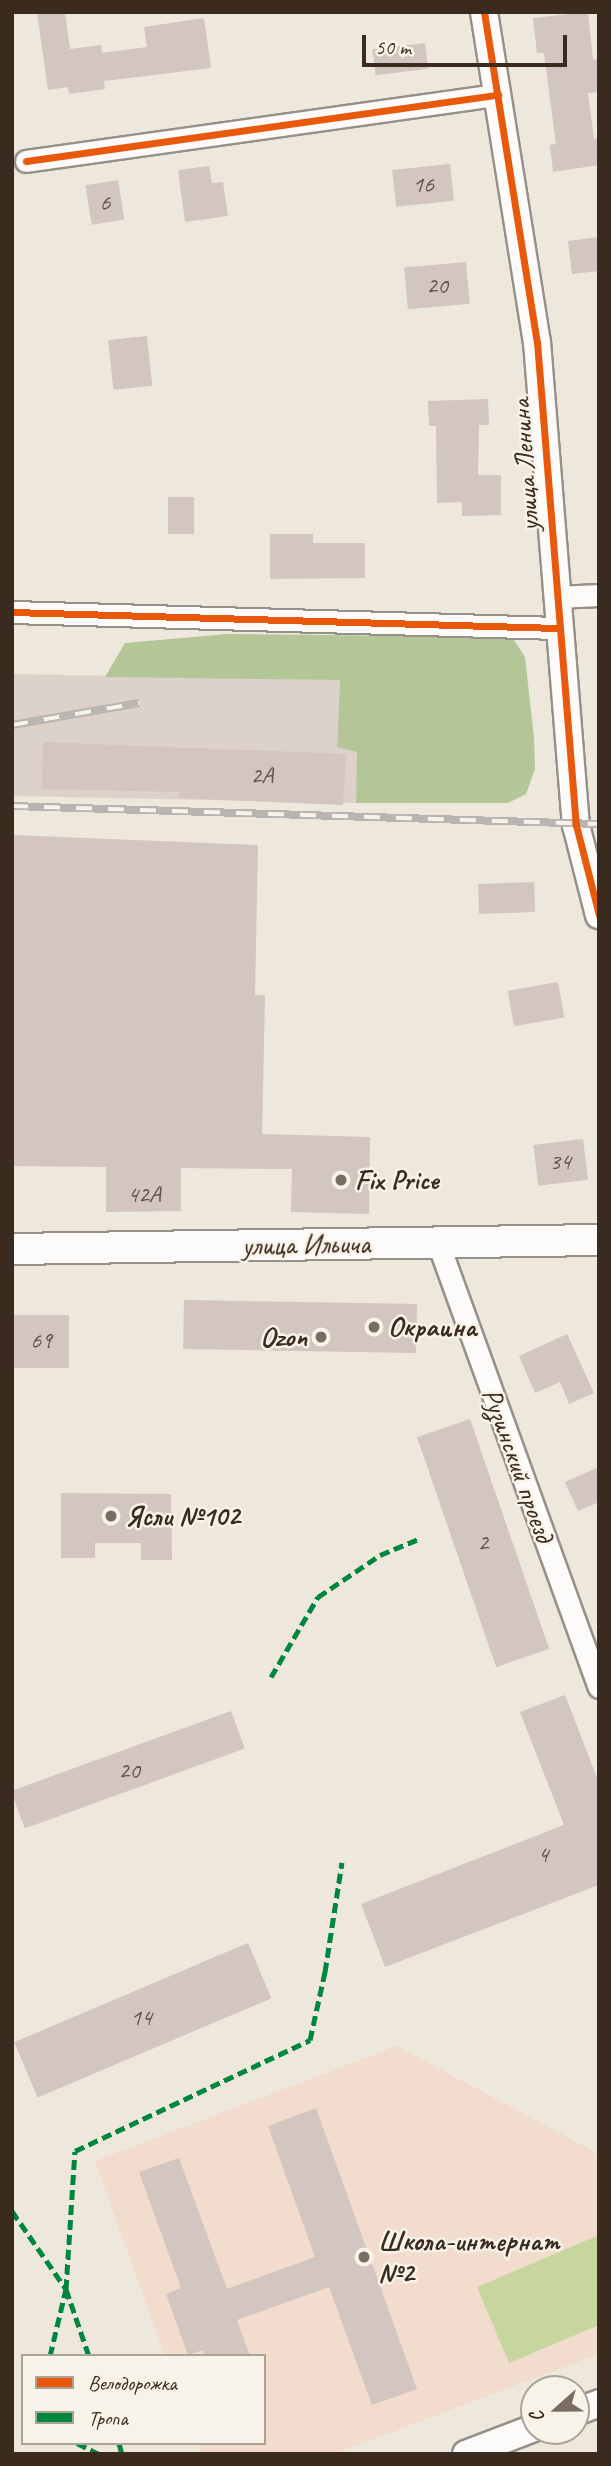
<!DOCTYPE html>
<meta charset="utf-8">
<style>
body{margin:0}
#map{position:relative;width:611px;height:2466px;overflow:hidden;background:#ede7dc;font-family:Caveat,sans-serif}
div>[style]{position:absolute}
.built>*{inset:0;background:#f1dccd}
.industrial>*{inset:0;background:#ddd2ca}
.green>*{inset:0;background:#c7d59f}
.forest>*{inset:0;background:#b4c698}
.building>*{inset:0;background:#d3c5bf;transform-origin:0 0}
.roads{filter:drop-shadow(2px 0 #959088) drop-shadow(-2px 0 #959088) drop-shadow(0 2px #959088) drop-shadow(0 -2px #959088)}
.minor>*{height:21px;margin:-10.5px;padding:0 10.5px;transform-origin:10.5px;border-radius:10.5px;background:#fcfbfa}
.tertiary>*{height:26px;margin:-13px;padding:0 13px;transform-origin:13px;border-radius:13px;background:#fcfbfa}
.secondary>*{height:30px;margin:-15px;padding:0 15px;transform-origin:15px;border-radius:15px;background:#fcfbfa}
.rail>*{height:8px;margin-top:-4px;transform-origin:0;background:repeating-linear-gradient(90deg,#f7f3e8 0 16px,#b7b4b1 0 32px);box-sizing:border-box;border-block:2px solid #b7b4b1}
.quiet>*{height:5px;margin-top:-2.5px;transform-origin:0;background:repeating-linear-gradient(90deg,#00873e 0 10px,transparent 0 15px)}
.cycleway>*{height:7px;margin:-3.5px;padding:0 3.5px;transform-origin:3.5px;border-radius:3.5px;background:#e8590c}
.dots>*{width:19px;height:19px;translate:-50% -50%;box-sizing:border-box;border:4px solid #f7f3e8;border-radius:50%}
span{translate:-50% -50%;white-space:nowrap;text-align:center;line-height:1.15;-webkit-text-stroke:5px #f7f3e8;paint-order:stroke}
.number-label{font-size:24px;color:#615146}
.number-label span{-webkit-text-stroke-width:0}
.street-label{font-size:28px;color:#3b2a1e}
.poi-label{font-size:28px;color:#3b2a1e;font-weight:700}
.left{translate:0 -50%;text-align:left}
.right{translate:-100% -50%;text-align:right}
.frame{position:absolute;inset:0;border:14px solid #3b2a1e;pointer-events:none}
.legend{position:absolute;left:21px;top:2354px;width:245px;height:91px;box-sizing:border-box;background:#f7f3e8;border:2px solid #aca397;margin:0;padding:9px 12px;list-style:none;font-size:21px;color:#3b2a1e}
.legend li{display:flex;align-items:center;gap:14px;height:35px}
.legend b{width:35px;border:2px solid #aca397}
.north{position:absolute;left:520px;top:2375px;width:70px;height:70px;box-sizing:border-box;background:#f7f3e8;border:2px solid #aca397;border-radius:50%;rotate:249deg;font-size:19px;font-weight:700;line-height:28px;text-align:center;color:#3b2a1e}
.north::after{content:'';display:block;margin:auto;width:24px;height:32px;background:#796c60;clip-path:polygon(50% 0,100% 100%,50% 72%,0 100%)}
.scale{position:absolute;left:362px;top:35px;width:205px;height:32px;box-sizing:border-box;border:4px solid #3b2a1e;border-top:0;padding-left:9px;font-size:21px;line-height:24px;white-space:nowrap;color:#3b2a1e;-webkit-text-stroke:5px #f7f3e8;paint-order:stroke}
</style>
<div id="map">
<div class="built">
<div style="clip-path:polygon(397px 2046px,599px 2154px,599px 2354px,334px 2454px,201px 2454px,197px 2443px,264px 2443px,264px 2356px,165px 2356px,95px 2161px)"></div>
</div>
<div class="industrial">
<div style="clip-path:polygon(12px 674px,340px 680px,337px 747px,358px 751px,356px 803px,12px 796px)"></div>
</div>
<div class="green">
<div style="clip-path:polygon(599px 2235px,599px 2325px,509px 2363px,477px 2287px)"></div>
</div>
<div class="forest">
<div style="clip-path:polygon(228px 634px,512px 637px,525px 657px,534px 738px,535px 769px,526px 794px,508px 803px,356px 803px,357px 752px,337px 747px,340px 680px,105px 677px,125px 643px)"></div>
</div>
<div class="building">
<div style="clip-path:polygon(37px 12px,65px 12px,70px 49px,101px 45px,102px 53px,147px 47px,144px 27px,204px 18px,211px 68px,104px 81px,105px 89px,69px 94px,68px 87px,48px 90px)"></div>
<div style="clip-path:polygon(588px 12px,593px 60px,599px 59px,599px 92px,588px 93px,594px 139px,599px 138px,599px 165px,553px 172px,550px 145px,556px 144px,544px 53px,537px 53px,533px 18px)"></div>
<div style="left:425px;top:43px;width:26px;height:53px;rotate:83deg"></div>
<div style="left:450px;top:164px;width:37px;height:58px;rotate:84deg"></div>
<div style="clip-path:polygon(209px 166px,212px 183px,223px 182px,228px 216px,185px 222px,178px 170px)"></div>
<div style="left:118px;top:180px;width:40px;height:33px;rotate:81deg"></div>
<div style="clip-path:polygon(599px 237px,599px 271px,572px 274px,568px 241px)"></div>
<div style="left:466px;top:262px;width:42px;height:62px;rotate:85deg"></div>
<div style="left:147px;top:336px;width:50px;height:39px;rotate:84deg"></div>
<div style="clip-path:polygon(488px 399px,489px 425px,479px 425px,478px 475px,501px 475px,501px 515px,462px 516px,462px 502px,437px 503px,436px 426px,429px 426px,428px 401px)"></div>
<div style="left:168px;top:497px;width:26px;height:37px"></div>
<div style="clip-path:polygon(270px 534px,313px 534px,313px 543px,365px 543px,365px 578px,270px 579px)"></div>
<div style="clip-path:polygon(43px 742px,346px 754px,343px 805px,179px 798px,179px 792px,42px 789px)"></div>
<div style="clip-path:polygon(12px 835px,258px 845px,255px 995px,265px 995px,262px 1134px,370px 1137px,369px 1214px,291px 1212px,292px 1169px,181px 1168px,181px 1211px,106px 1212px,106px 1167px,12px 1166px)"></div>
<div style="left:534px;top:882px;width:30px;height:56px;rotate:88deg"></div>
<div style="left:558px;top:982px;width:36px;height:51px;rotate:80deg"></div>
<div style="left:583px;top:1139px;width:41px;height:50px;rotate:83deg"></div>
<div style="left:184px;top:1300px;width:233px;height:49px;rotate:1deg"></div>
<div style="left:12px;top:1315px;width:57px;height:53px"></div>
<div style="clip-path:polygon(567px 1334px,594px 1393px,569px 1404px,560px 1382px,535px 1393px,519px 1356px)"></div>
<div style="left:470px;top:1419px;width:243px;height:56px;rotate:71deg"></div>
<div style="clip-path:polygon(599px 1467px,599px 1502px,578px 1511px,565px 1482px)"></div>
<div style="clip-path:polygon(61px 1493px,171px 1494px,172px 1560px,141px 1560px,141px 1543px,95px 1543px,95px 1558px,61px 1558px)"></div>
<div style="clip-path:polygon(565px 1695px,599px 1783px,599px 1885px,385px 1967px,361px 1904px,564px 1825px,520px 1712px)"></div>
<div style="left:231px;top:1711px;width:40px;height:234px;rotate:70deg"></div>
<div style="left:248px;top:1943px;width:60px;height:254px;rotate:67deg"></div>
<div style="clip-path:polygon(316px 2108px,417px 2389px,372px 2405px,329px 2287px,237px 2320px,250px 2356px,205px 2356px,203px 2350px,188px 2355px,166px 2294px,181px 2288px,139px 2172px,179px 2158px,227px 2289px,315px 2257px,268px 2126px)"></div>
</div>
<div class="roads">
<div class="minor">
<div style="left:26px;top:161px;width:477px;rotate:-8deg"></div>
<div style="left:556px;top:597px;width:43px;rotate:-2.7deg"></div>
<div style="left:12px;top:612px;width:547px;rotate:1.68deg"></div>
<div style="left:438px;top:1243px;width:472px;rotate:70.1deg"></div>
</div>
<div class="tertiary">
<div style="left:484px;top:12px;width:334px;rotate:80.9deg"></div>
<div style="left:537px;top:342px;width:485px;rotate:85.4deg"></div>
<div style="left:576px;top:825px;width:93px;rotate:75.7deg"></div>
<div style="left:576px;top:2412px;width:25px;rotate:-21deg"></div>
<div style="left:466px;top:2454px;width:73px;rotate:-20.9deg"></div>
</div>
<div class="secondary">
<div style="left:12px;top:1249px;width:587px;rotate:-0.88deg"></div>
</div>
</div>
<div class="rail">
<div style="left:12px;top:725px;width:129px;rotate:-9.8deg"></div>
<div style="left:12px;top:806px;width:587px;rotate:1.76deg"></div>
</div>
<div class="quiet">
<div style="left:271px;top:1677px;width:93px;rotate:-59.6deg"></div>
<div style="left:318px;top:1597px;width:75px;rotate:-34.1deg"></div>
<div style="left:380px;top:1555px;width:44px;rotate:-22.5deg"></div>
<div style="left:12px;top:2211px;width:95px;rotate:55.3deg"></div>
<div style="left:66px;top:2289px;width:71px;rotate:71.1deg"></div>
<div style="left:50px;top:2356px;width:69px;rotate:-76.6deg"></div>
<div style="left:66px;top:2289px;width:138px;rotate:-86.3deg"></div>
<div style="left:75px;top:2151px;width:260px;rotate:-25.3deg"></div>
<div style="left:310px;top:2040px;width:70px;rotate:-77.6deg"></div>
<div style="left:325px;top:1972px;width:111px;rotate:-81.2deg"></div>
<div style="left:77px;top:2443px;width:25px;rotate:27deg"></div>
<div style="left:119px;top:2443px;width:11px;rotate:75deg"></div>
</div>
<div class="cycleway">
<div style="left:484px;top:12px;width:334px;rotate:80.9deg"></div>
<div style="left:537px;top:342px;width:485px;rotate:85.4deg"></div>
<div style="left:576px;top:825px;width:93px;rotate:75.7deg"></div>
<div style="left:26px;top:161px;width:477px;rotate:-8deg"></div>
<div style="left:12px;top:612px;width:547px;rotate:1.68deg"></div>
</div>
<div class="dots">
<div style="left:341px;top:1180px;background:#796c60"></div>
<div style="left:374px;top:1327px;background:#796c60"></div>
<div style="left:321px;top:1337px;background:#796c60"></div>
<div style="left:111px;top:1516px;background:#796c60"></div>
<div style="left:364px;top:2257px;background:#796c60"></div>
</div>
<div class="number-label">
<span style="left:423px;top:185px">16</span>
<span style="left:105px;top:203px">6</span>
<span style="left:437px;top:286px">20</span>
<span style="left:262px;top:776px">2А</span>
<span style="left:560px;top:1162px">34</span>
<span style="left:144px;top:1195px">42А</span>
<span style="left:41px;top:1341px">69</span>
<span style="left:483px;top:1543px">2</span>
<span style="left:129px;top:1771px">20</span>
<span style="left:543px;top:1855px">4</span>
<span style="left:141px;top:2018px">14</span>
</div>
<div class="street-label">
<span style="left:525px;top:465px;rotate:-94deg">улица Ленина</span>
<span style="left:306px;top:1245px;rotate:-1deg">улица Ильича</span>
<span style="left:518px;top:1465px;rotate:70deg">Рузинский проезд</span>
</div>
<div class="poi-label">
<span class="left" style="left:355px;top:1180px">Fix Price</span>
<span class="left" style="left:388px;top:1327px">Окраина</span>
<span class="right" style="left:307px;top:1337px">Ozon</span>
<span class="left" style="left:125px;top:1516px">Ясли №102</span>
<span class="left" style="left:378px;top:2257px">Школа-интернат<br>№2</span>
</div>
<div class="frame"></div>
<ul class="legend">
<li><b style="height:9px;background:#e8590c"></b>Велодорожка</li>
<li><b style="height:9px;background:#00873e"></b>Тропа</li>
</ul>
<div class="north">С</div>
<div class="scale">50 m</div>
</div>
